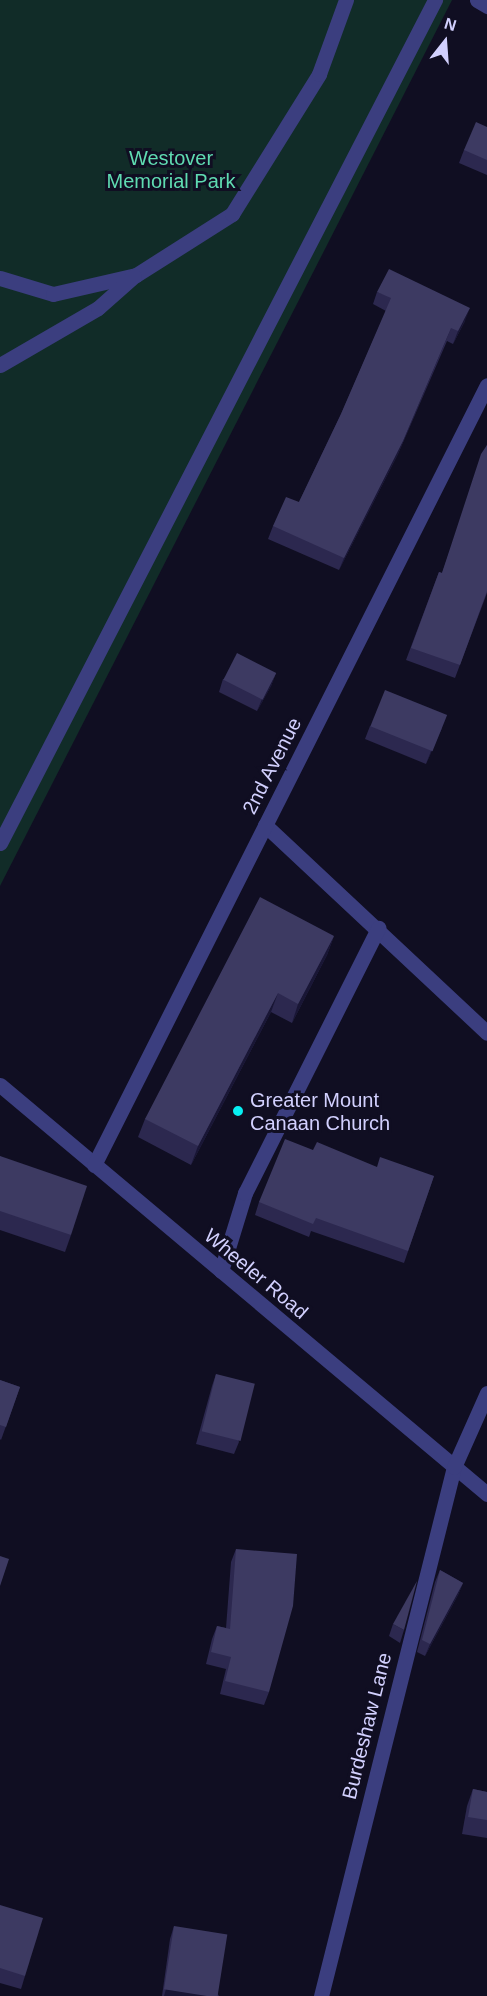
<!DOCTYPE html>
<style>
body{margin:0}
#map{position:relative;width:487px;height:1996px;overflow:hidden;background:#100e22;font-family:Helvetica,sans-serif}
div>[style]{position:absolute}
.green>*{inset:0;background:#112c28}
.service>*{height:15px;margin:-7.5px;padding:0 7.5px;transform-origin:7.5px;border-radius:7.5px;background:#3b3e7f}
.minor>*{height:15px;margin:-7.5px;padding:0 7.5px;transform-origin:7.5px;border-radius:7.5px;background:#3b3e7f}
.wall>*{inset:0;background:#2c284f}
.shaded-wall>*{inset:0;background:#191635}
.building>*{inset:0;background:#3d3a62;transform-origin:0 0}
.dots>*{width:16px;height:16px;translate:-50% -50%;box-sizing:border-box;border:3px solid #100e22;border-radius:50%}
span{translate:-50% -50%;white-space:nowrap;text-align:center;line-height:1.15;-webkit-text-stroke:6px #100e22;paint-order:stroke}
.park-label{font-size:20px;color:#5fdbb1}
.street-label{font-size:20px;color:#d2d0fe}
.poi-label{font-size:20px;color:#d2d0fe}
.left{translate:0 -50%;text-align:left}
.north{position:absolute;left:415px;top:12px;width:60px;height:60px;-webkit-text-stroke:4px #100e22;paint-order:stroke;rotate:17deg;font-size:16px;font-weight:700;line-height:24px;text-align:center;color:#d2d0fe}
.north::after{content:'';display:block;margin:auto;width:21px;height:27px;background:#d2d0fe;clip-path:polygon(50% 0,100% 100%,50% 72%,0 100%)}
</style>
<div id="map">
<div class="green">
<div style="clip-path:polygon(0 0,452px 0,0 886px)"></div>
</div>
<div class="service">
<div style="left:0;top:278px;width:55px;rotate:16.8deg"></div>
<div style="left:53px;top:294px;width:85px;rotate:-12.9deg"></div>
<div style="left:136px;top:275px;width:114px;rotate:-32.4deg"></div>
<div style="left:232px;top:214px;width:165px;rotate:-58.1deg"></div>
<div style="left:319px;top:74px;width:79px;rotate:-70deg"></div>
<div style="left:0;top:365px;width:113px;rotate:-30.2deg"></div>
<div style="left:98px;top:308px;width:48px;rotate:-41.6deg"></div>
<div style="left:265px;top:825px;width:304px;rotate:43.1deg"></div>
<div style="left:0;top:843px;width:949px;rotate:-62.71deg"></div>
<div style="left:221px;top:1271px;width:82px;rotate:-72.9deg"></div>
<div style="left:245px;top:1193px;width:297px;rotate:-63.3deg"></div>
</div>
<div class="minor">
<div style="left:477px;top:0;width:12px;rotate:31deg"></div>
<div style="left:0;top:1085px;width:636px;rotate:40.02deg"></div>
<div style="left:94px;top:1165px;width:873px;rotate:-63.26deg"></div>
<div style="left:321px;top:1996px;width:545px;rotate:-75.89deg"></div>
<div style="left:454px;top:1467px;width:81px;rotate:-66deg"></div>
</div>
<div class="wall">
<div style="clip-path:polygon(487px 127px,487px 175px,459px 163px,464px 150px)"></div>
<div style="clip-path:polygon(377px 292px,465px 321px,453px 344px,447px 341px,398px 454px,339px 570px,268px 539px,273px 526px,299px 502px,341px 414px,386px 311px,373px 304px)"></div>
<div style="clip-path:polygon(487px 445px,487px 593px,455px 678px,406px 660px,439px 572px,442px 573px)"></div>
<div style="clip-path:polygon(276px 673px,271px 686px,257px 711px,219px 692px,223px 679px)"></div>
<div style="clip-path:polygon(370px 726px,442px 728px,426px 764px,365px 739px)"></div>
<div style="clip-path:polygon(334px 936px,327px 955px,292px 1023px,271px 1012px,191px 1165px,138px 1137px,145px 1119px)"></div>
<div style="clip-path:polygon(313px 1150px,376px 1167px,434px 1176px,404px 1263px,311px 1231px,309px 1237px,255px 1215px,259px 1202px)"></div>
<div style="clip-path:polygon(0 1156px,71px 1235px,65px 1252px,0 1230px)"></div>
<div style="clip-path:polygon(216px 1374px,239px 1442px,234px 1454px,196px 1444px,212px 1386px)"></div>
<div style="clip-path:polygon(0 1380px,20px 1387px,1px 1440px,0 1439px)"></div>
<div style="clip-path:polygon(236px 1549px,269px 1692px,264px 1705px,220px 1694px,226px 1669px,206px 1664px,212px 1639px,217px 1626px,226px 1628px,231px 1562px)"></div>
<div style="clip-path:polygon(440px 1570px,463px 1583px,458px 1595px,425px 1656px,417px 1652px,435px 1582px)"></div>
<div style="clip-path:polygon(393px 1624px,404px 1630px,400px 1643px,389px 1636px)"></div>
<div style="clip-path:polygon(473px 1789px,487px 1792px,487px 1838px,462px 1834px,467px 1806px)"></div>
<div style="clip-path:polygon(0 1905px,25px 1976px,21px 1989px,0 1983px)"></div>
<div style="clip-path:polygon(174px 1926px,219px 1996px,162px 1996px,170px 1939px)"></div>
</div>
<div class="shaded-wall">
<div style="clip-path:polygon(470px 308px,465px 321px,453px 344px,458px 331px)"></div>
<div style="clip-path:polygon(451px 328px,398px 454px,339px 570px,344px 558px)"></div>
<div style="clip-path:polygon(276px 673px,271px 686px,257px 711px,262px 699px)"></div>
<div style="clip-path:polygon(447px 715px,442px 728px,426px 764px,431px 751px)"></div>
<div style="clip-path:polygon(334px 936px,327px 955px,292px 1023px,298px 1004px)"></div>
<div style="clip-path:polygon(278px 993px,271px 1012px,191px 1165px,198px 1146px)"></div>
<div style="clip-path:polygon(463px 1583px,458px 1595px,425px 1656px,430px 1644px)"></div>
<div style="clip-path:polygon(166px 1989px,216px 1996px,164px 1996px)"></div>
</div>
<div class="building">
<div style="clip-path:polygon(476px 122px,487px 127px,487px 160px,464px 150px)"></div>
<div style="clip-path:polygon(389px 269px,470px 308px,458px 331px,451px 328px,403px 441px,344px 558px,273px 526px,286px 497px,299px 502px,341px 414px,391px 298px,377px 292px)"></div>
<div style="clip-path:polygon(487px 445px,487px 591px,460px 665px,411px 648px,439px 572px,442px 573px,481px 454px)"></div>
<div style="left:237px;top:653px;width:44px;height:30px;rotate:27deg"></div>
<div style="left:385px;top:690px;width:67px;height:39px;rotate:22deg"></div>
<div style="clip-path:polygon(260px 897px,334px 936px,298px 1004px,278px 993px,198px 1146px,145px 1119px)"></div>
<div style="clip-path:polygon(285px 1139px,313px 1150px,317px 1142px,377px 1167px,380px 1157px,434px 1176px,408px 1251px,316px 1218px,313px 1224px,259px 1202px)"></div>
<div style="clip-path:polygon(0 1156px,87px 1186px,71px 1235px,0 1211px)"></div>
<div style="left:216px;top:1374px;width:40px;height:59px;rotate:14deg"></div>
<div style="clip-path:polygon(0 1380px,20px 1387px,6px 1427px,0 1425px)"></div>
<div style="clip-path:polygon(236px 1549px,297px 1554px,293px 1606px,269px 1692px,225px 1681px,231px 1657px,211px 1652px,217px 1626px,230px 1629px)"></div>
<div style="clip-path:polygon(0 1556px,9px 1559px,0 1586px)"></div>
<div style="clip-path:polygon(440px 1570px,463px 1583px,430px 1644px,422px 1640px)"></div>
<div style="clip-path:polygon(417px 1581px,404px 1630px,393px 1624px)"></div>
<div style="clip-path:polygon(473px 1789px,487px 1792px,487px 1820px,468px 1817px)"></div>
<div style="clip-path:polygon(0 1905px,43px 1918px,25px 1976px,0 1968px)"></div>
<div style="left:174px;top:1926px;width:54px;height:64px;rotate:9deg"></div>
</div>
<div class="dots">
<div style="left:238px;top:1111px;background:#07eff3"></div>
</div>
<div class="park-label">
<span style="left:171px;top:170px">Westover<br>Memorial Park</span>
</div>
<div class="street-label">
<span style="left:272px;top:766px;rotate:-63deg">2nd Avenue</span>
<span style="left:256px;top:1274px;rotate:40deg">Wheeler Road</span>
<span style="left:367px;top:1726px;rotate:-76deg">Burdeshaw Lane</span>
</div>
<div class="poi-label">
<span class="left" style="left:250px;top:1112px">Greater Mount<br>Canaan Church</span>
</div>
<div class="north">N</div>
</div>
